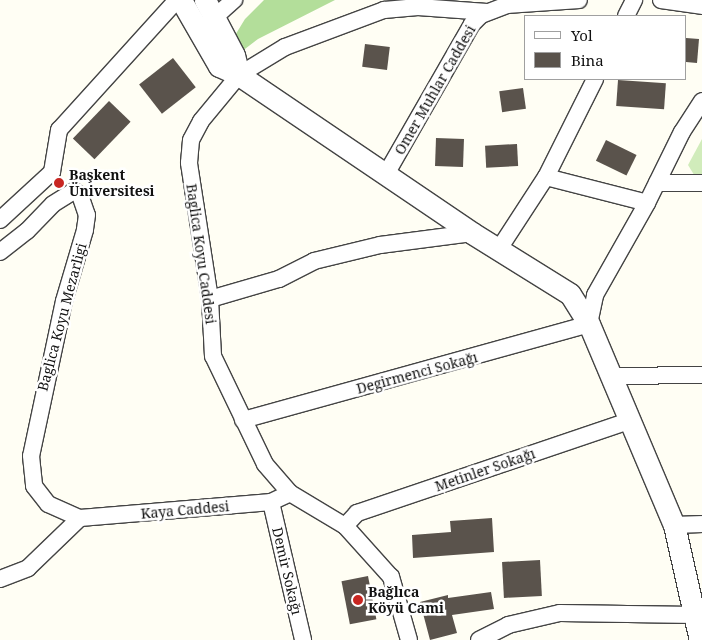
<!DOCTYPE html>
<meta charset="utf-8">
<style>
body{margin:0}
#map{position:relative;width:702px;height:640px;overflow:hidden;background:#fffef4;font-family:"Noto Serif",serif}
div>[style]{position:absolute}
.green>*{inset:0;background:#d1ecbb}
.forest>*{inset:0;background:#b3de9a}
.building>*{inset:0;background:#5a534c;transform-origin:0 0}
.roads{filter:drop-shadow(1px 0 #444) drop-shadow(-1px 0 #444) drop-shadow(0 1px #444) drop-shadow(0 -1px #444)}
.minor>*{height:16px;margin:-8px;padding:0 8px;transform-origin:8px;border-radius:8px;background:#fff}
.tertiary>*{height:21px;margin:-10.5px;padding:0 10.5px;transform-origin:10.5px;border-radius:10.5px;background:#fff}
.dots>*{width:14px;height:14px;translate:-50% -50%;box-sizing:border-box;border:2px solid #fff;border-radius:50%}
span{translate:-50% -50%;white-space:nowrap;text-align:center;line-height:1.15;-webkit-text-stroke:5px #fff;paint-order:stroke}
.street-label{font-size:14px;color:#111}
.poi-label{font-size:14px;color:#111;font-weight:700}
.left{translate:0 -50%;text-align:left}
.legend{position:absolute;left:524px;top:15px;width:162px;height:65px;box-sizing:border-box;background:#fff;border:1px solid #a0a0a0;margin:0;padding:6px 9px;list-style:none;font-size:15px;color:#111}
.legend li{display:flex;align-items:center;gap:10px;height:25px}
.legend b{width:25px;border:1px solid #a0a0a0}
</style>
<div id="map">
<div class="green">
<div style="clip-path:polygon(702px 139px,702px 178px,696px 178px,688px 165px)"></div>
</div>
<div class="forest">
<div style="clip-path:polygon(264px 0,335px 0,258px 39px,241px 52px,234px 37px,245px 19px)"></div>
</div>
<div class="building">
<div style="clip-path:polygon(686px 38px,699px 39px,697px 63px,686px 62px)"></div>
<div style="left:365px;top:44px;width:25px;height:23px;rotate:7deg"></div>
<div style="left:173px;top:58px;width:37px;height:43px;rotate:52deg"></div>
<div style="left:618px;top:80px;width:48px;height:26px;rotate:4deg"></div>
<div style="left:523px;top:88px;width:21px;height:24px;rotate:82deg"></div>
<div style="left:109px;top:101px;width:30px;height:52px;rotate:44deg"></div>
<div style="left:436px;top:138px;width:28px;height:28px;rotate:2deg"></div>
<div style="left:606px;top:140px;width:34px;height:23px;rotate:26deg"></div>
<div style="left:517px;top:144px;width:22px;height:32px;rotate:87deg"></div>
<div style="clip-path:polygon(492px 518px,494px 552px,413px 558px,412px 535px,451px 532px,450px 521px)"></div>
<div style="left:540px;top:560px;width:36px;height:38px;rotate:87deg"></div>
<div style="left:368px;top:576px;width:44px;height:27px;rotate:79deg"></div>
<div style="clip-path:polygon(491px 592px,494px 609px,452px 615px,457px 633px,430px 640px,420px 602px,448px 595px,448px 598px)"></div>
</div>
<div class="roads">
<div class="minor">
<div style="left:661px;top:0;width:41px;rotate:8.3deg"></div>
<div style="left:626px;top:16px;width:18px;rotate:-63deg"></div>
<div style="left:206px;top:25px;width:38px;rotate:-42deg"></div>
<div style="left:385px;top:176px;width:175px;rotate:-60.2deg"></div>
<div style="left:472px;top:24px;width:13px;rotate:-45deg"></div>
<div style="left:481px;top:15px;width:28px;rotate:-21deg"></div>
<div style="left:507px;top:5px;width:72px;rotate:-4deg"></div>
<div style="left:546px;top:177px;width:110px;rotate:-63.4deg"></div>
<div style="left:657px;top:183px;width:45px"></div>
<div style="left:0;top:220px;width:71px;rotate:-42.7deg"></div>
<div style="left:52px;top:172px;width:43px;rotate:-80.5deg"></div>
<div style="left:59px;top:130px;width:176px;rotate:-47.8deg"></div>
<div style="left:499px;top:249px;width:86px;rotate:-56.9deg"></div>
<div style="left:546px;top:177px;width:104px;rotate:14.4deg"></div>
<div style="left:0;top:252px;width:34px;rotate:-38deg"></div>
<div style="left:27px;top:231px;width:37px;rotate:-46deg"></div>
<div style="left:53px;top:204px;width:25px;rotate:-32deg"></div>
<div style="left:74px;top:191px;width:7px;rotate:34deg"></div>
<div style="left:80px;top:195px;width:21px;rotate:71deg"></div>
<div style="left:87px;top:215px;width:15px;rotate:98deg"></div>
<div style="left:85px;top:230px;width:74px;rotate:106.5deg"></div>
<div style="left:64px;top:301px;width:158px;rotate:102deg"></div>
<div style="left:31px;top:456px;width:30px;rotate:84deg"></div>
<div style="left:34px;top:486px;width:23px;rotate:52deg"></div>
<div style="left:48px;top:504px;width:35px;rotate:24deg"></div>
<div style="left:80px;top:518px;width:192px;rotate:-4.8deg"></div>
<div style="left:271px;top:502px;width:21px;rotate:-25deg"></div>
<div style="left:210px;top:299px;width:72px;rotate:-16.2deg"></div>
<div style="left:279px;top:279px;width:39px;rotate:-27deg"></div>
<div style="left:314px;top:261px;width:68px;rotate:-13.6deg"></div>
<div style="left:380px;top:245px;width:93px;rotate:-7.4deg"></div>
<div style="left:611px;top:376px;width:91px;rotate:-0.6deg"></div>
<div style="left:243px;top:420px;width:359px;rotate:-15.5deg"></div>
<div style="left:589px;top:324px;width:30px;rotate:-78deg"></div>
<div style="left:595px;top:295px;width:106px;rotate:-60.5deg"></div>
<div style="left:647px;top:203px;width:79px;rotate:-63.8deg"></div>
<div style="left:682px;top:132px;width:37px;rotate:-57deg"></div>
<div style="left:271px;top:502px;width:142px;rotate:76.9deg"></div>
<div style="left:674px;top:525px;width:28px;rotate:-2deg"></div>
<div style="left:345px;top:526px;width:18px;rotate:-47deg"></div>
<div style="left:357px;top:513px;width:287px;rotate:-18.7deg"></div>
<div style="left:0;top:579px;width:30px;rotate:-21deg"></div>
<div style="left:28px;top:568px;width:72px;rotate:-43.9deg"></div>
<div style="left:409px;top:640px;width:66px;rotate:-105.9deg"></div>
<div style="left:391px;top:577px;width:69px;rotate:-132deg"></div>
<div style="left:345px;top:526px;width:64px;rotate:-149deg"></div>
<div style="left:290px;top:493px;width:38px;rotate:-131deg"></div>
<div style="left:265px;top:464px;width:120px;rotate:-115.7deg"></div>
<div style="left:213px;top:356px;width:57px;rotate:-93deg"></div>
<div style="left:210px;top:299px;width:138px;rotate:-98.8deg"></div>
<div style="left:189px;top:163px;width:23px;rotate:-85deg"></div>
<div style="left:191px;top:140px;width:21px;rotate:-62deg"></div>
<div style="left:201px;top:121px;width:60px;rotate:-50.4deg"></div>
<div style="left:239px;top:75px;width:54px;rotate:-31.3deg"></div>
<div style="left:285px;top:47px;width:106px;rotate:-20.5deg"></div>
<div style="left:384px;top:10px;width:34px;rotate:-5deg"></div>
<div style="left:418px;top:7px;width:69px;rotate:4.1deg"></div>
<div style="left:479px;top:640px;width:33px;rotate:-27deg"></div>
<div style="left:508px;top:625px;width:53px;rotate:-13deg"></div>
<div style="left:560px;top:613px;width:135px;rotate:0.8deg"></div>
</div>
<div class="tertiary">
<div style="left:181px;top:0;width:76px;rotate:60.1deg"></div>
<div style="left:219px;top:66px;width:22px;rotate:24deg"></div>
<div style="left:239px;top:75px;width:282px;rotate:34.1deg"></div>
<div style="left:472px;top:233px;width:115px;rotate:31.9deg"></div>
<div style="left:570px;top:294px;width:36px;rotate:58deg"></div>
<div style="left:589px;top:324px;width:218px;rotate:67.1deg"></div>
<div style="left:674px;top:525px;width:118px;rotate:77.3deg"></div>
<div style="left:205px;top:0;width:62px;rotate:62.2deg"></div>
<div style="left:234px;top:55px;width:21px;rotate:76deg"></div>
</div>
</div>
<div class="dots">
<div style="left:59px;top:183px;background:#c82621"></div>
<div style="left:358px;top:600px;background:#c82621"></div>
</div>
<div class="street-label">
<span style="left:435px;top:90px;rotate:-60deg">Omer Muhlar Caddesi</span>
<span style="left:201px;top:254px;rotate:82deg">Baglica Koyu Caddesi</span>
<span style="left:62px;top:317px;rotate:-75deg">Baglica Koyu Mezarligi</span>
<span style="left:417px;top:373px;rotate:-15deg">Degirmenci Sokağı</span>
<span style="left:485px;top:470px;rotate:-19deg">Metinler Sokağı</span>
<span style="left:185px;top:510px;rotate:-5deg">Kaya Caddesi</span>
<span style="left:287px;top:571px;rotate:77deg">Demir Sokağı</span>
</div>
<div class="poi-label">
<span class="left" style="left:69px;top:183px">Başkent<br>Üniversitesi</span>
<span class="left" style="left:368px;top:600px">Bağlıca<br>Köyü Cami</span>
</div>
<ul class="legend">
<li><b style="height:6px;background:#fff"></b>Yol</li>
<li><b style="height:14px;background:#5a534c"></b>Bina</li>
</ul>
</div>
